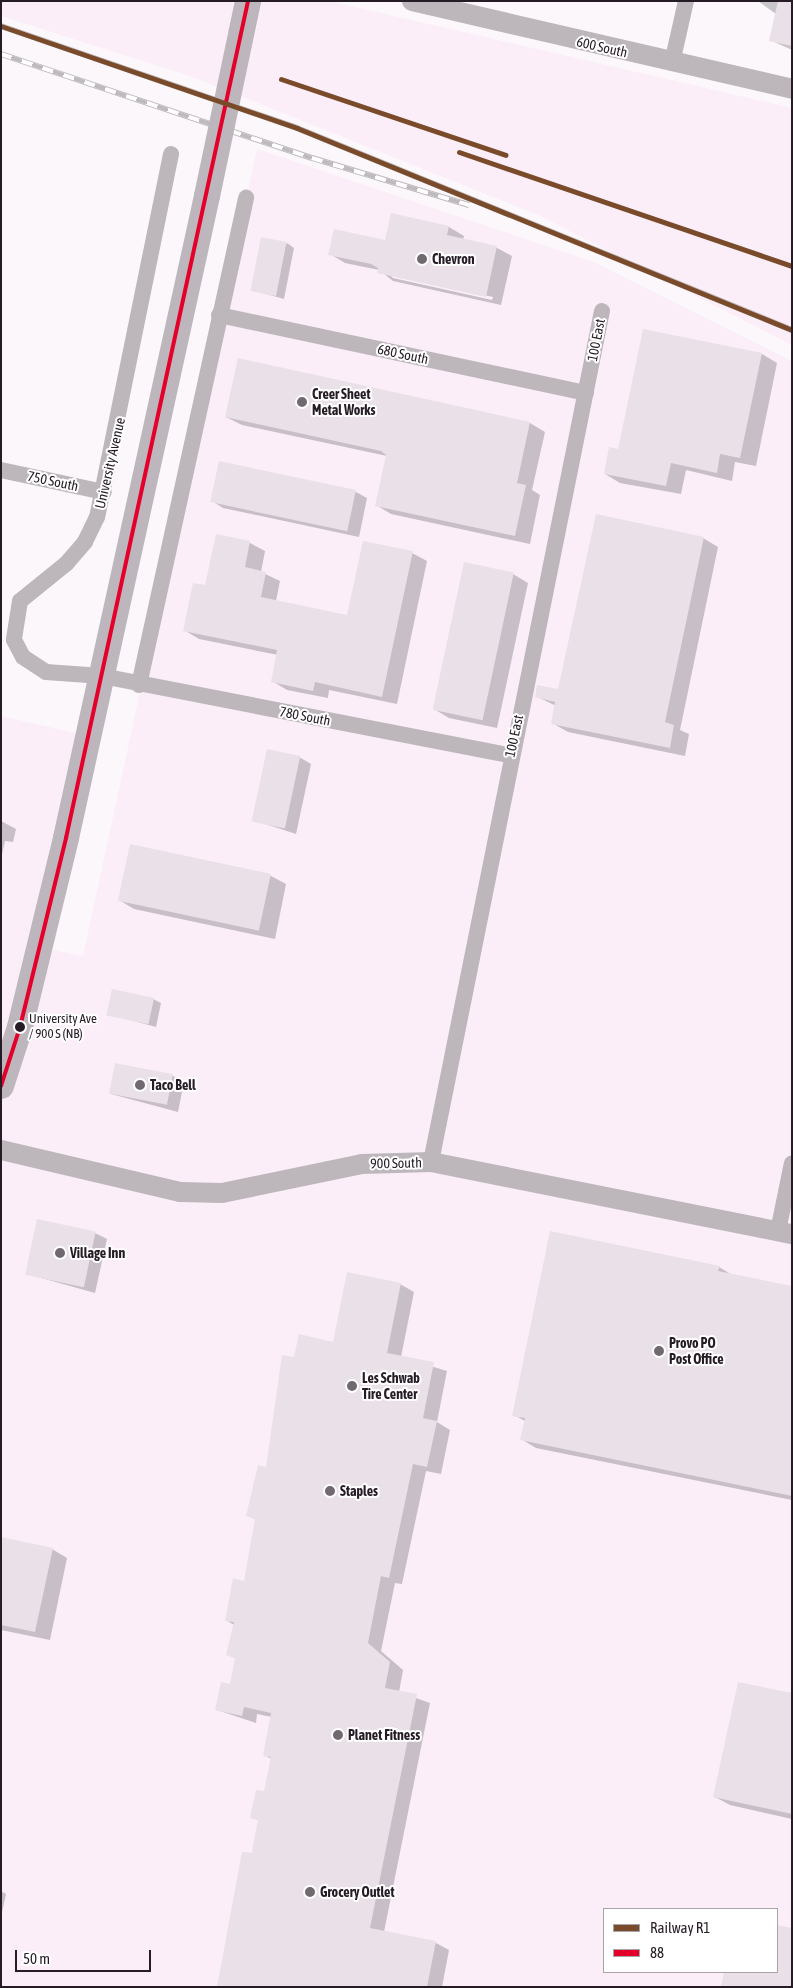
<!DOCTYPE html>
<style>
body{margin:0}
#map{position:relative;width:793px;height:1988px;overflow:hidden;background:#fbf7fa;font-family:"Asap Condensed",sans-serif}
div>[style]{position:absolute}
.built>*{inset:0;background:#fbeef9}
.shadow>*{inset:0;background:#0003}
.building>*{inset:0;background:#e9e0e8;transform-origin:0 0}
.minor>*{height:16px;margin:-8px;padding:0 8px;transform-origin:8px;border-radius:8px;background:#bdb7bc}
.tertiary>*{height:20px;margin:-10px;padding:0 10px;transform-origin:10px;border-radius:10px;background:#bdb7bc}
.trunk>*{height:26px;margin:-13px;padding:0 13px;transform-origin:13px;border-radius:13px;background:#bdb6bc}
.rail>*{height:5.5px;margin-top:-2.75px;transform-origin:0;background:repeating-linear-gradient(90deg,#fff 0 11px,#bebabe 0 22px);box-sizing:border-box;border-block:1px solid #bebabe}
.trunk-bridge>*{height:26px;margin:-13px;padding:0 13px;transform-origin:13px;border-radius:13px;background:#bdb6bc}
.bus-1>*{height:4px;margin:-2px;padding:0 2px;transform-origin:2px;border-radius:2px;background:#e4002b}
.rail-1>*{height:5px;margin:-2.5px;padding:0 2.5px;transform-origin:2.5px;border-radius:2.5px;background:#7a4b2a}
.dots>*{width:14px;height:14px;translate:-50% -50%;box-sizing:border-box;border:2px solid #fff;border-radius:50%}
span{translate:-50% -50%;white-space:nowrap;text-align:center;line-height:1.15;-webkit-text-stroke:4px #fff;paint-order:stroke}
.bus-label{font-size:13px;color:#261c25}
.left{translate:0 -50%;text-align:left}
.street-label{font-size:14px;color:#261c25}
.poi-label{font-size:14px;color:#261c25;font-weight:700}
.frame{position:absolute;inset:0;border:2px solid #261c25;pointer-events:none}
.legend{position:absolute;left:603px;top:1908px;width:175px;height:65px;box-sizing:border-box;background:#fff;border:1px solid #a8a4a8;margin:0;padding:6px 9px;list-style:none;font-size:15px;color:#261c25}
.legend li{display:flex;align-items:center;gap:10px;height:25px}
.legend b{width:25px;border:1px solid #a8a4a8}
.scale{position:absolute;left:15px;top:1950px;width:136px;height:22px;box-sizing:border-box;border:2px solid #261c25;border-top:0;padding-left:6px;font-size:15px;line-height:18px;white-space:nowrap;color:#261c25;-webkit-text-stroke:4px #fff;paint-order:stroke}
</style>
<div id="map">
<div class="built">
<div style="clip-path:polygon(1px 1px,329px 1px,792px 108px,792px 345px,538px 215px,190px 76px,1px 16px)"></div>
<div style="clip-path:polygon(evenodd,257px 149px,594px 262px,792px 361px,792px 1987px,1px 1987px,1px 716px,88px 736px,43px 948px,83px 956px,257px 149px,604px 1909px,777px 1909px,777px 1972px,604px 1972px,604px 1909px)"></div>
</div>
<div class="shadow">
<div style="clip-path:polygon(758px 1px,792px 1px,792px 50px,770px 40px,776px 14px)"></div>
<div style="clip-path:polygon(evenodd,392px 215px,449px 227px,464px 236px,463px 240px,497px 248px,512px 256px,501px 305px,393px 281px,379px 270px,345px 263px,330px 254px,386px 242px,392px 215px,390px 275px,493px 297px,492px 300px,393px 278px,390px 275px)"></div>
<div style="clip-path:polygon(287px 243px,294px 248px,284px 299px,252px 290px)"></div>
<div style="clip-path:polygon(762px 354px,777px 363px,756px 466px,735px 462px,732px 481px,686px 470px,681px 494px,620px 483px,605px 474px,619px 451px)"></div>
<div style="clip-path:polygon(226px 417px,530px 423px,545px 432px,532px 490px,540px 495px,530px 544px,391px 514px,376px 505px,387px 456px,242px 425px)"></div>
<div style="clip-path:polygon(356px 492px,367px 498px,359px 537px,223px 508px,212px 501px)"></div>
<div style="clip-path:polygon(217px 536px,250px 543px,265px 551px,261px 572px,280px 581px,276px 601px,348px 616px,412px 553px,427px 561px,397px 704px,329px 690px,328px 698px,287px 690px,272px 681px,278px 655px,199px 639px,184px 630px,206px 587px)"></div>
<div style="clip-path:polygon(703px 538px,718px 547px,680px 730px,689px 734px,685px 756px,568px 732px,552px 723px,556px 706px,536px 696px,559px 690px)"></div>
<div style="clip-path:polygon(513px 574px,528px 583px,497px 728px,449px 718px,434px 709px)"></div>
<div style="clip-path:polygon(299px 757px,311px 764px,296px 834px,253px 820px)"></div>
<div style="clip-path:polygon(1px 821px,16px 829px,13px 842px,5px 841px,1px 859px)"></div>
<div style="clip-path:polygon(131px 846px,271px 876px,286px 884px,275px 939px,134px 909px,119px 900px)"></div>
<div style="clip-path:polygon(153px 999px,161px 1003px,156px 1027px,108px 1014px)"></div>
<div style="clip-path:polygon(116px 1064px,173px 1076px,184px 1082px,178px 1112px,111px 1094px)"></div>
<div style="clip-path:polygon(95px 1233px,107px 1239px,95px 1293px,27px 1274px)"></div>
<div style="clip-path:polygon(719px 1267px,734px 1276px,792px 1287px,792px 1500px,536px 1448px,521px 1439px,525px 1421px,514px 1415px)"></div>
<div style="clip-path:polygon(400px 1284px,414px 1292px,401px 1357px,447px 1371px,437px 1422px,450px 1430px,441px 1474px,426px 1471px,402px 1584px,395px 1583px,381px 1651px,403px 1670px,399px 1692px,430px 1703px,384px 1932px,436px 1943px,449px 1950px,442px 1987px,218px 1987px,253px 1854px,259px 1821px,252px 1817px,265px 1792px,272px 1759px,264px 1755px,272px 1717px,257px 1714px,256px 1723px,217px 1710px,231px 1686px,236px 1659px,228px 1654px,234px 1625px,226px 1620px,245px 1582px,256px 1520px,248px 1515px,267px 1468px,295px 1358px,334px 1343px)"></div>
<div style="clip-path:polygon(1px 1538px,52px 1549px,67px 1558px,50px 1640px,1px 1630px)"></div>
<div style="clip-path:polygon(792px 1694px,792px 1819px,730px 1805px,715px 1797px)"></div>
<div style="clip-path:polygon(1px 1891px,6px 1894px,1px 1917px)"></div>
<div style="clip-path:polygon(777px 1926px,792px 1930px,792px 1987px,722px 1987px,725px 1972px,777px 1972px)"></div>
</div>
<div class="building">
<div style="clip-path:polygon(778px 1px,792px 1px,792px 46px,769px 41px)"></div>
<div style="clip-path:polygon(391px 213px,449px 226px,447px 235px,497px 246px,486px 297px,377px 273px,378px 268px,371px 264px,328px 255px,334px 229px,385px 240px)"></div>
<div style="left:261px;top:237px;width:26px;height:55px;rotate:11deg"></div>
<div style="clip-path:polygon(643px 329px,762px 353px,740px 458px,720px 454px,717px 473px,671px 463px,666px 486px,604px 474px,609px 447px,618px 449px)"></div>
<div style="clip-path:polygon(238px 358px,530px 422px,517px 483px,526px 485px,515px 536px,375px 506px,386px 455px,381px 451px,225px 417px)"></div>
<div style="left:219px;top:461px;width:140px;height:42px;rotate:12deg"></div>
<div style="clip-path:polygon(596px 514px,704px 537px,665px 722px,674px 725px,670px 748px,551px 724px,555px 702px,535px 697px,537px 685px,558px 689px)"></div>
<div style="clip-path:polygon(216px 534px,250px 541px,245px 567px,266px 572px,261px 597px,347px 615px,363px 541px,413px 551px,382px 697px,315px 682px,313px 691px,271px 682px,277px 650px,183px 631px,193px 583px,205px 585px)"></div>
<div style="left:464px;top:562px;width:51px;height:151px;rotate:12deg"></div>
<div style="left:267px;top:749px;width:34px;height:74px;rotate:12deg"></div>
<div style="left:130px;top:844px;width:144px;height:58px;rotate:12deg"></div>
<div style="left:112px;top:989px;width:43px;height:27px;rotate:12deg"></div>
<div style="left:115px;top:1063px;width:59px;height:31px;rotate:11deg"></div>
<div style="left:37px;top:1219px;width:60px;height:57px;rotate:12deg"></div>
<div style="clip-path:polygon(550px 1231px,720px 1266px,718px 1271px,792px 1286px,792px 1496px,520px 1440px,525px 1418px,512px 1416px)"></div>
<div style="clip-path:polygon(347px 1272px,401px 1283px,387px 1353px,434px 1362px,423px 1418px,437px 1421px,427px 1467px,413px 1464px,389px 1578px,381px 1576px,368px 1643px,390px 1662px,385px 1688px,417px 1694px,370px 1928px,436px 1941px,427px 1987px,217px 1987px,242px 1852px,252px 1853px,254px 1840px,258px 1820px,250px 1818px,256px 1790px,264px 1791px,271px 1757px,263px 1756px,271px 1713px,244px 1707px,242px 1716px,215px 1710px,221px 1682px,230px 1684px,235px 1658px,226px 1655px,234px 1622px,225px 1621px,233px 1578px,244px 1581px,255px 1519px,246px 1516px,258px 1465px,266px 1467px,282px 1355px,294px 1357px,299px 1334px,333px 1342px)"></div>
<div style="clip-path:polygon(1px 1537px,53px 1548px,35px 1632px,1px 1625px)"></div>
<div style="clip-path:polygon(738px 1682px,792px 1693px,792px 1814px,713px 1797px)"></div>
<div style="clip-path:polygon(777px 1925px,792px 1928px,792px 1987px,721px 1987px,724px 1972px,777px 1972px)"></div>
</div>
<div class="minor">
<div style="left:672px;top:63px;width:64px;rotate:-77.3deg"></div>
<div style="left:171px;top:154px;width:370px;rotate:101.5deg"></div>
<div style="left:97px;top:517px;width:28px;rotate:116deg"></div>
<div style="left:85px;top:542px;width:28px;rotate:131deg"></div>
<div style="left:67px;top:563px;width:60px;rotate:141deg"></div>
<div style="left:20px;top:601px;width:39px;rotate:99deg"></div>
<div style="left:14px;top:640px;width:19px;rotate:62deg"></div>
<div style="left:23px;top:657px;width:27px;rotate:33deg"></div>
<div style="left:46px;top:672px;width:56px;rotate:4.1deg"></div>
<div style="left:102px;top:676px;width:415px;rotate:11deg"></div>
<div style="left:219px;top:315px;width:375px;rotate:12deg"></div>
<div style="left:1px;top:470px;width:105px;rotate:12.1deg"></div>
<div style="left:139px;top:685px;width:499px;rotate:-77.6deg"></div>
<div style="left:431px;top:1162px;width:868px;rotate:-78.64deg"></div>
<div style="left:778px;top:1231px;width:69px;rotate:-78.4deg"></div>
</div>
<div class="tertiary">
<div style="left:412px;top:1px;width:390px;rotate:13deg"></div>
<div style="left:1px;top:1150px;width:184px;rotate:13.2deg"></div>
<div style="left:180px;top:1192px;width:42px;rotate:1.4deg"></div>
<div style="left:222px;top:1193px;width:143px;rotate:-11.7deg"></div>
<div style="left:362px;top:1164px;width:69px;rotate:-1.7deg"></div>
<div style="left:431px;top:1162px;width:368px;rotate:11.3deg"></div>
</div>
<div class="trunk">
<div style="left:1px;top:1086px;width:62px;rotate:-72.1deg"></div>
<div style="left:20px;top:1027px;width:195px;rotate:-76.3deg"></div>
<div style="left:66px;top:838px;width:657px;rotate:-77.61deg"></div>
</div>
<div class="rail">
<div style="left:1px;top:26px;width:313px;rotate:19deg"></div>
<div style="left:297px;top:128px;width:535px;rotate:22.2deg"></div>
<div style="left:1px;top:54px;width:328px;rotate:18.5deg"></div>
<div style="left:312px;top:158px;width:164px;rotate:16.7deg"></div>
</div>
<div class="trunk-bridge">
<div style="left:207px;top:196px;width:199px;rotate:-78.1deg"></div>
</div>
<div class="bus-1">
<div style="left:1px;top:1086px;width:62px;rotate:-72.1deg"></div>
<div style="left:20px;top:1027px;width:195px;rotate:-76.3deg"></div>
<div style="left:66px;top:838px;width:857px;rotate:-77.73deg"></div>
</div>
<div class="rail-1">
<div style="left:1px;top:26px;width:313px;rotate:19deg"></div>
<div style="left:297px;top:128px;width:535px;rotate:22.2deg"></div>
<div style="left:281px;top:79px;width:237px;rotate:18.7deg"></div>
<div style="left:459px;top:152px;width:352px;rotate:18.9deg"></div>
</div>
<div class="dots">
<div style="left:422px;top:259px;background:#716970"></div>
<div style="left:302px;top:402px;background:#716970"></div>
<div style="left:20px;top:1027px;background:#261c25"></div>
<div style="left:140px;top:1085px;background:#716970"></div>
<div style="left:60px;top:1253px;background:#716970"></div>
<div style="left:659px;top:1351px;background:#716970"></div>
<div style="left:352px;top:1386px;background:#716970"></div>
<div style="left:330px;top:1491px;background:#716970"></div>
<div style="left:338px;top:1735px;background:#716970"></div>
<div style="left:310px;top:1892px;background:#716970"></div>
</div>
<div class="bus-label">
<span class="left" style="left:29px;top:1027px">University Ave<br>/ 900 S (NB)</span>
</div>
<div class="street-label">
<span style="left:602px;top:47px;rotate:13deg">600 South</span>
<span style="left:596px;top:340px;rotate:-79deg">100 East</span>
<span style="left:403px;top:354px;rotate:12deg">680 South</span>
<span style="left:110px;top:463px;rotate:-77deg">University Avenue</span>
<span style="left:53px;top:481px;rotate:12deg">750 South</span>
<span style="left:305px;top:716px;rotate:11deg">780 South</span>
<span style="left:514px;top:736px;rotate:-78deg">100 East</span>
<span style="left:396px;top:1163px;rotate:-1deg">900 South</span>
</div>
<div class="poi-label">
<span class="left" style="left:432px;top:259px">Chevron</span>
<span class="left" style="left:312px;top:402px">Creer Sheet<br>Metal Works</span>
<span class="left" style="left:150px;top:1085px">Taco Bell</span>
<span class="left" style="left:70px;top:1253px">Village Inn</span>
<span class="left" style="left:669px;top:1351px">Provo PO<br>Post Office</span>
<span class="left" style="left:362px;top:1386px">Les Schwab<br>Tire Center</span>
<span class="left" style="left:340px;top:1491px">Staples</span>
<span class="left" style="left:348px;top:1735px">Planet Fitness</span>
<span class="left" style="left:320px;top:1892px">Grocery Outlet</span>
</div>
<div class="frame"></div>
<ul class="legend">
<li><b style="height:6px;background:#7a4b2a"></b>Railway R1</li>
<li><b style="height:6px;background:#e4002b"></b>88</li>
</ul>
<div class="scale">50 m</div>
</div>
